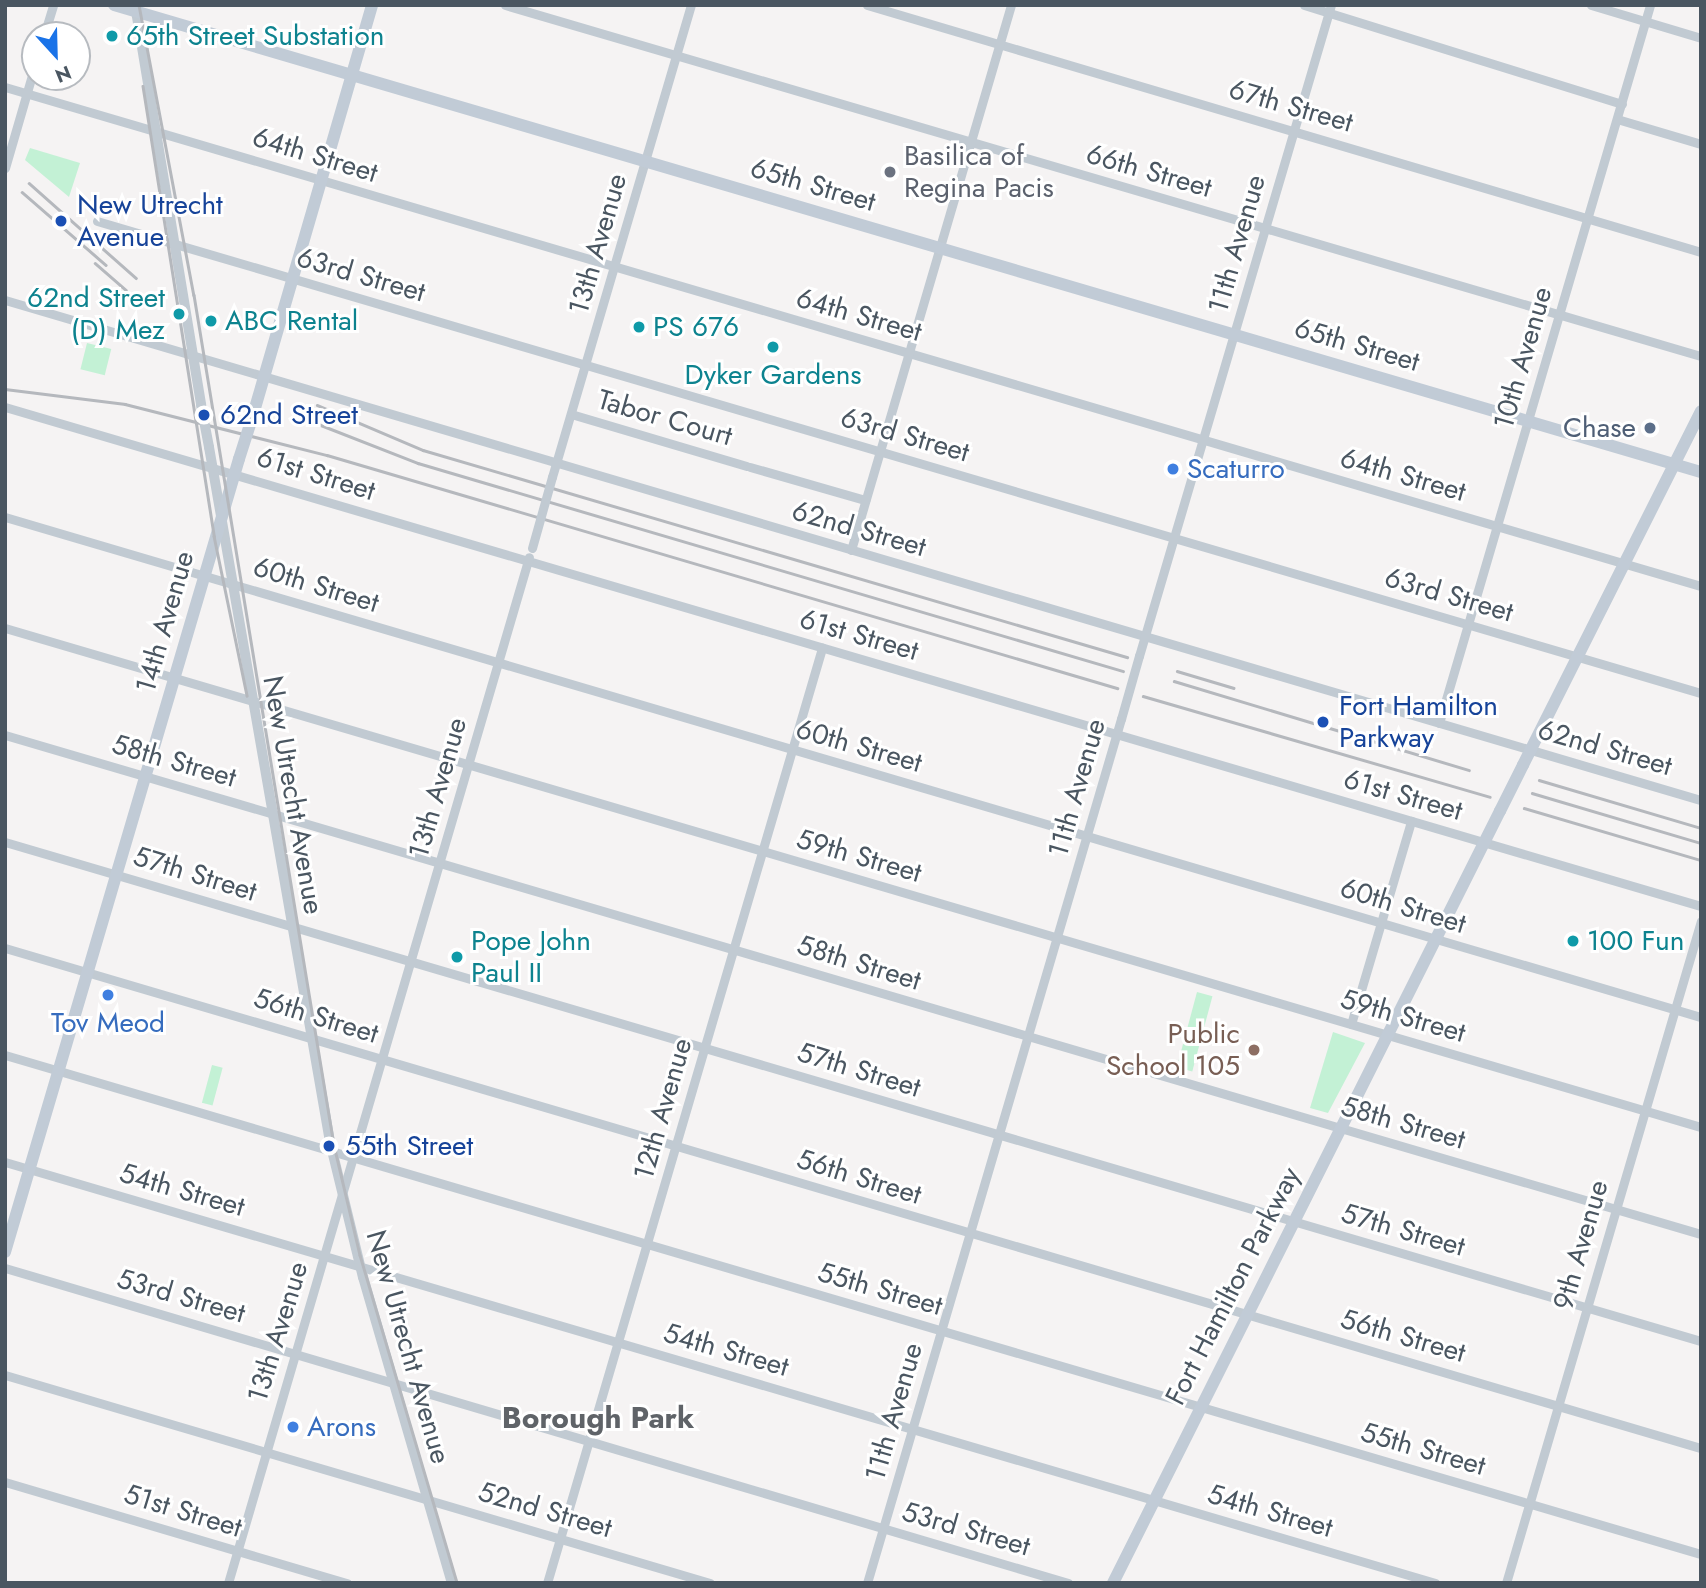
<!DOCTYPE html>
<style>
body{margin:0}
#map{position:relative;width:1706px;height:1588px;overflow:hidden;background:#f5f3f3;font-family:Jost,sans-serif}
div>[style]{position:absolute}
.green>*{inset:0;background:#c3f1d5;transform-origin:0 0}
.minor>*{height:9px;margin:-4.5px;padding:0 4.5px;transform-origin:4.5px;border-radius:4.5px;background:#c1cad2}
.tertiary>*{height:10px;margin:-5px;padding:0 5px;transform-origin:5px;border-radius:5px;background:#c1cad2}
.secondary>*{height:12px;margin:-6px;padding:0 6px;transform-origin:6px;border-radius:6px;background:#c1cbd6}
.rail>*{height:2.5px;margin:-1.25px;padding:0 1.25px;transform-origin:1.25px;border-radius:1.25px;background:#b5b8bd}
.minor-bridge>*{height:9px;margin:-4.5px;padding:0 4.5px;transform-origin:4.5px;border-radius:4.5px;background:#c1cad2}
.tertiary-bridge>*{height:10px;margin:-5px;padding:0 5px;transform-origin:5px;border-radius:5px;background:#c1cad2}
.secondary-bridge>*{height:12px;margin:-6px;padding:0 6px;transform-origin:6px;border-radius:6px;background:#c1cbd6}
.dots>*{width:19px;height:19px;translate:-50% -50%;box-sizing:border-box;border:4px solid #fff;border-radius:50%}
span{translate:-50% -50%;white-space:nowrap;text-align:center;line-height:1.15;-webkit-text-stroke:6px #fff;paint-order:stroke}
.culture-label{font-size:28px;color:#0d838f}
.left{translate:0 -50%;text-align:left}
.right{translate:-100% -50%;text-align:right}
.street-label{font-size:28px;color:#4a5661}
.worship-label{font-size:28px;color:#5b616d}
.transit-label{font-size:28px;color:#164399}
.service-label{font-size:28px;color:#4e5e75}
.shop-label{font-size:28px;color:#366cbe}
.education-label{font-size:28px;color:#785e54}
.neighbourhood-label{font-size:30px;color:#5f6368;font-weight:700}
.frame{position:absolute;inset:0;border:7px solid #4a5661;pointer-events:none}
.north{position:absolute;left:21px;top:21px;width:70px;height:70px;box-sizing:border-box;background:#fff;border:2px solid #b7bbc0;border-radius:50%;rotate:158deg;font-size:19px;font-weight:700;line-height:28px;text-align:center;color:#4a5661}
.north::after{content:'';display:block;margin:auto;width:24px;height:32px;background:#1a73e8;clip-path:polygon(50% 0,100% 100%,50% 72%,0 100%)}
</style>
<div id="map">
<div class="green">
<div style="clip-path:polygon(30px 148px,80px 163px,69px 197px,25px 160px)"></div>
<div style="left:87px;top:343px;width:25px;height:27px;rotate:14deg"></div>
<div style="left:1197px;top:992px;width:16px;height:78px;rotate:15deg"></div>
<div style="clip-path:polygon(1333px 1032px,1365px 1043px,1328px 1113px,1310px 1108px)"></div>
<div style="left:212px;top:1065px;width:11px;height:39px;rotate:15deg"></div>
</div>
<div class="minor">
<div style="left:505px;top:5px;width:1246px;rotate:16.36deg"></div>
<div style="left:867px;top:5px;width:870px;rotate:16.5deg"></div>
<div style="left:1304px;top:5px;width:333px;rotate:17.3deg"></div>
<div style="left:1591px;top:5px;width:115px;rotate:16.7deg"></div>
<div style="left:44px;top:35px;width:31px;rotate:-73deg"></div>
<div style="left:5px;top:87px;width:1768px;rotate:16.4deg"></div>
<div style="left:1617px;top:119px;width:88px;rotate:16.6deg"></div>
<div style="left:5px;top:168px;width:107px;rotate:-73.8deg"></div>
<div style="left:97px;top:221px;width:1672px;rotate:16.4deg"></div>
<div style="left:5px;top:300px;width:1768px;rotate:16.43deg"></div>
<div style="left:5px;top:407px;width:1768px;rotate:16.4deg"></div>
<div style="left:571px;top:414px;width:183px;rotate:16.5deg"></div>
<div style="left:750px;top:467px;width:120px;rotate:16deg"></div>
<div style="left:552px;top:477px;width:492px;rotate:-73.6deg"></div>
<div style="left:5px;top:517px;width:1768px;rotate:16.43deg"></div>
<div style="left:851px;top:550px;width:568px;rotate:-73.64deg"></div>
<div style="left:5px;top:628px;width:1768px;rotate:16.4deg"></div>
<div style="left:1139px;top:656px;width:679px;rotate:-73.57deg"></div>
<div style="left:1439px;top:723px;width:748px;rotate:-73.62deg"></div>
<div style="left:5px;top:735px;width:1768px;rotate:16.4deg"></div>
<div style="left:5px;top:842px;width:1768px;rotate:16.4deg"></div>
<div style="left:5px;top:948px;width:1768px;rotate:16.43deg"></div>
<div style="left:1351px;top:1024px;width:212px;rotate:-73.5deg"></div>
<div style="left:5px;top:1055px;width:1768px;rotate:16.4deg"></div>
<div style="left:5px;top:1162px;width:1491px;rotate:16.4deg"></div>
<div style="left:5px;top:1268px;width:1109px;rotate:16.51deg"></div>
<div style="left:5px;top:1375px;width:735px;rotate:16.44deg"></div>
<div style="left:5px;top:1482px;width:357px;rotate:16.5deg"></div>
<div style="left:228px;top:1583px;width:1069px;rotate:-73.65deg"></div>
<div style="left:547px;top:1583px;width:975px;rotate:-73.61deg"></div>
<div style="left:867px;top:1583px;width:901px;rotate:-73.62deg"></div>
<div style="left:1506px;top:1583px;width:690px;rotate:-73.59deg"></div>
</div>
<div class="tertiary">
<div style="left:135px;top:5px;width:405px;rotate:80.6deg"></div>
<div style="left:209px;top:447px;width:705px;rotate:80.12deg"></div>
<div style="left:330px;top:1142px;width:139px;rotate:76.3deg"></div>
<div style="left:363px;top:1277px;width:319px;rotate:73.8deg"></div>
</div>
<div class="secondary">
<div style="left:114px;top:5px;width:1654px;rotate:16.4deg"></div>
<div style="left:253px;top:415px;width:427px;rotate:-73.8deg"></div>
<div style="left:1523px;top:765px;width:396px;rotate:-63.3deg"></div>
<div style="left:5px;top:1252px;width:827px;rotate:-73.56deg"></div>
<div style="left:1113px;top:1583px;width:864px;rotate:-63.38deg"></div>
</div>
<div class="rail">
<div style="left:139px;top:5px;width:295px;rotate:79.3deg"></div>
<div style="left:194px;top:295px;width:861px;rotate:80.65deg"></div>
<div style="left:334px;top:1145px;width:113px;rotate:76.7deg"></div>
<div style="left:360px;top:1255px;width:342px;rotate:73.5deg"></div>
<div style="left:143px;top:86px;width:456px;rotate:81deg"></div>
<div style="left:214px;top:536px;width:163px;rotate:78.3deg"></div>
<div style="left:29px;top:183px;width:143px;rotate:41.6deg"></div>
<div style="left:22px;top:192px;width:111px;rotate:41deg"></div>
<div style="left:95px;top:263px;width:41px;rotate:41.1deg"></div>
<div style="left:5px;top:389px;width:121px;rotate:7.1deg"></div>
<div style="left:125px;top:404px;width:208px;rotate:14.2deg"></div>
<div style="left:327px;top:455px;width:824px;rotate:16.43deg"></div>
<div style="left:317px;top:405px;width:115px;rotate:23deg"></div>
<div style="left:423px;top:450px;width:734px;rotate:16.39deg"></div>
<div style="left:308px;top:420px;width:118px;rotate:21.4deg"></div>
<div style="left:418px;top:463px;width:735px;rotate:16.44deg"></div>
<div style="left:1177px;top:671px;width:59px;rotate:16.6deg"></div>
<div style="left:1174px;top:681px;width:308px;rotate:16.8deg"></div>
<div style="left:1143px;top:696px;width:361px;rotate:16.2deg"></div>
<div style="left:1539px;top:780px;width:169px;rotate:16.5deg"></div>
<div style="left:1532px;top:793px;width:176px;rotate:16.5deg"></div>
<div style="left:1524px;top:808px;width:184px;rotate:16.4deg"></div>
</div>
<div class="minor-bridge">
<div style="left:532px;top:548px;width:74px;rotate:-74.3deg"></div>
<div style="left:1121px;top:719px;width:66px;rotate:-74.1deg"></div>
</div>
<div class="tertiary-bridge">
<div style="left:201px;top:405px;width:43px;rotate:79.2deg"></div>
</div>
<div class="secondary-bridge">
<div style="left:239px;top:459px;width:46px;rotate:-72.3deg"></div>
<div style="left:1500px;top:811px;width:51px;rotate:-63.4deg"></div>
</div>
<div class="dots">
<div style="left:112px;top:36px;background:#0f9aa8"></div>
<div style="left:890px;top:172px;background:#6b7280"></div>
<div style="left:61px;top:221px;background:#1a4fb4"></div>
<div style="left:179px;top:314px;background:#0f9aa8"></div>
<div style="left:211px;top:321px;background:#0f9aa8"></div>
<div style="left:639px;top:327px;background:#0f9aa8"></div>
<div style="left:773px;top:347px;background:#0f9aa8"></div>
<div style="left:204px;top:415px;background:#1a4fb4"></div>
<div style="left:1650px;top:428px;background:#5c6f8a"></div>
<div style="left:1173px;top:469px;background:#3f7fe0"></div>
<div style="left:1323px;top:722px;background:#1a4fb4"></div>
<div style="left:1573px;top:941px;background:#0f9aa8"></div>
<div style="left:457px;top:957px;background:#0f9aa8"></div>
<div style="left:108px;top:995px;background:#3f7fe0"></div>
<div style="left:1254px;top:1050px;background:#8d6e63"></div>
<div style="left:329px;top:1146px;background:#1a4fb4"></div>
<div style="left:293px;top:1427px;background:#3f7fe0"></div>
</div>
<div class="culture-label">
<span class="left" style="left:126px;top:36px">65th Street Substation</span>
<span class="right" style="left:165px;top:314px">62nd Street<br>(D) Mez</span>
<span class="left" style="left:225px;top:321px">ABC Rental</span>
<span class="left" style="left:653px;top:327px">PS 676</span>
<span style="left:773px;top:375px">Dyker Gardens</span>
<span class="left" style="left:471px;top:957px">Pope John<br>Paul II</span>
<span class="left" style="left:1587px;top:941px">100 Fun</span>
</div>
<div class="street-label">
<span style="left:1291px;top:106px;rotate:16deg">67th Street</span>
<span style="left:315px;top:155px;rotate:17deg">64th Street</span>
<span style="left:1149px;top:171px;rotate:16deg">66th Street</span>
<span style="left:813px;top:185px;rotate:16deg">65th Street</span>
<span style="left:598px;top:244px;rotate:-74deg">13th Avenue</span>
<span style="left:1237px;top:244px;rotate:-74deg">11th Avenue</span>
<span style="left:361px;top:275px;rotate:16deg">63rd Street</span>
<span style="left:859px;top:315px;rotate:16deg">64th Street</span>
<span style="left:1357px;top:345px;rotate:16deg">65th Street</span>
<span style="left:1523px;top:358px;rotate:-74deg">10th Avenue</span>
<span style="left:665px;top:418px;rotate:16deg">Tabor Court</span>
<span style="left:905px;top:435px;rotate:16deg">63rd Street</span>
<span style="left:316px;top:474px;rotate:17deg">61st Street</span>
<span style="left:1403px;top:475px;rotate:16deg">64th Street</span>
<span style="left:859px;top:529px;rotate:16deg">62nd Street</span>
<span style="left:316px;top:585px;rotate:17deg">60th Street</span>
<span style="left:1449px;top:595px;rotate:16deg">63rd Street</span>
<span style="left:165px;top:622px;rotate:-74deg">14th Avenue</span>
<span style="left:859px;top:635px;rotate:16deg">61st Street</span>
<span style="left:859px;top:746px;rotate:16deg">60th Street</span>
<span style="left:1605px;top:748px;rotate:16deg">62nd Street</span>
<span style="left:174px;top:761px;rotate:16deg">58th Street</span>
<span style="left:438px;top:788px;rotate:-74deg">13th Avenue</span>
<span style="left:1077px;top:788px;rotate:-74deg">11th Avenue</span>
<span style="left:293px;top:795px;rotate:80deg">New Utrecht Avenue</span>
<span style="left:1403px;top:795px;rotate:16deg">61st Street</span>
<span style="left:859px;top:856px;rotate:16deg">59th Street</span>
<span style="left:195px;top:874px;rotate:17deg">57th Street</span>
<span style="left:1403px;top:906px;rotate:17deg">60th Street</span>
<span style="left:859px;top:963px;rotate:17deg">58th Street</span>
<span style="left:316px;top:1016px;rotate:17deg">56th Street</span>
<span style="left:1403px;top:1016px;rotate:16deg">59th Street</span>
<span style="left:859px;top:1070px;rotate:17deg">57th Street</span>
<span style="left:663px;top:1109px;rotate:-74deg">12th Avenue</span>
<span style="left:1403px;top:1123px;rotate:16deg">58th Street</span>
<span style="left:859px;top:1177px;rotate:17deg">56th Street</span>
<span style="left:182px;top:1190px;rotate:16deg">54th Street</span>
<span style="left:1403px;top:1230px;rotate:16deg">57th Street</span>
<span style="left:1581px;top:1245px;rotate:-74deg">9th Avenue</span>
<span style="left:1233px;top:1286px;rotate:-63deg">Fort Hamilton Parkway</span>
<span style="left:880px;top:1289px;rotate:16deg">55th Street</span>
<span style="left:181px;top:1296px;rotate:16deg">53rd Street</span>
<span style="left:278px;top:1332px;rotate:-73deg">13th Avenue</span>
<span style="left:1403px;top:1336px;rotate:16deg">56th Street</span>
<span style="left:408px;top:1347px;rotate:74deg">New Utrecht Avenue</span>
<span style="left:726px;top:1350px;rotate:16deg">54th Street</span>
<span style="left:894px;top:1412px;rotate:-74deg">11th Avenue</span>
<span style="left:1423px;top:1449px;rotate:16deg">55th Street</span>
<span style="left:545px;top:1510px;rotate:16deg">52nd Street</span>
<span style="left:183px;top:1511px;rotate:17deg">51st Street</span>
<span style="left:1270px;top:1511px;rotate:16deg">54th Street</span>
<span style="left:966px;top:1529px;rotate:16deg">53rd Street</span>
</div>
<div class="worship-label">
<span class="left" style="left:904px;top:172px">Basilica of<br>Regina Pacis</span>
</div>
<div class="transit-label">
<span class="left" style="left:77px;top:221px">New Utrecht<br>Avenue</span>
<span class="left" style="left:220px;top:415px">62nd Street</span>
<span class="left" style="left:1339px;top:722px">Fort Hamilton<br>Parkway</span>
<span class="left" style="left:345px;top:1146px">55th Street</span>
</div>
<div class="service-label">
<span class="right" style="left:1636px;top:428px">Chase</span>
</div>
<div class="shop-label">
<span class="left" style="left:1187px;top:469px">Scaturro</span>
<span style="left:108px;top:1023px">Tov Meod</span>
<span class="left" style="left:307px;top:1427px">Arons</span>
</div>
<div class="education-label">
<span class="right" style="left:1240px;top:1050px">Public<br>School 105</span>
</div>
<div class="neighbourhood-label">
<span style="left:598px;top:1418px">Borough Park</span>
</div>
<div class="frame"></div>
<div class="north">N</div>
</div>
